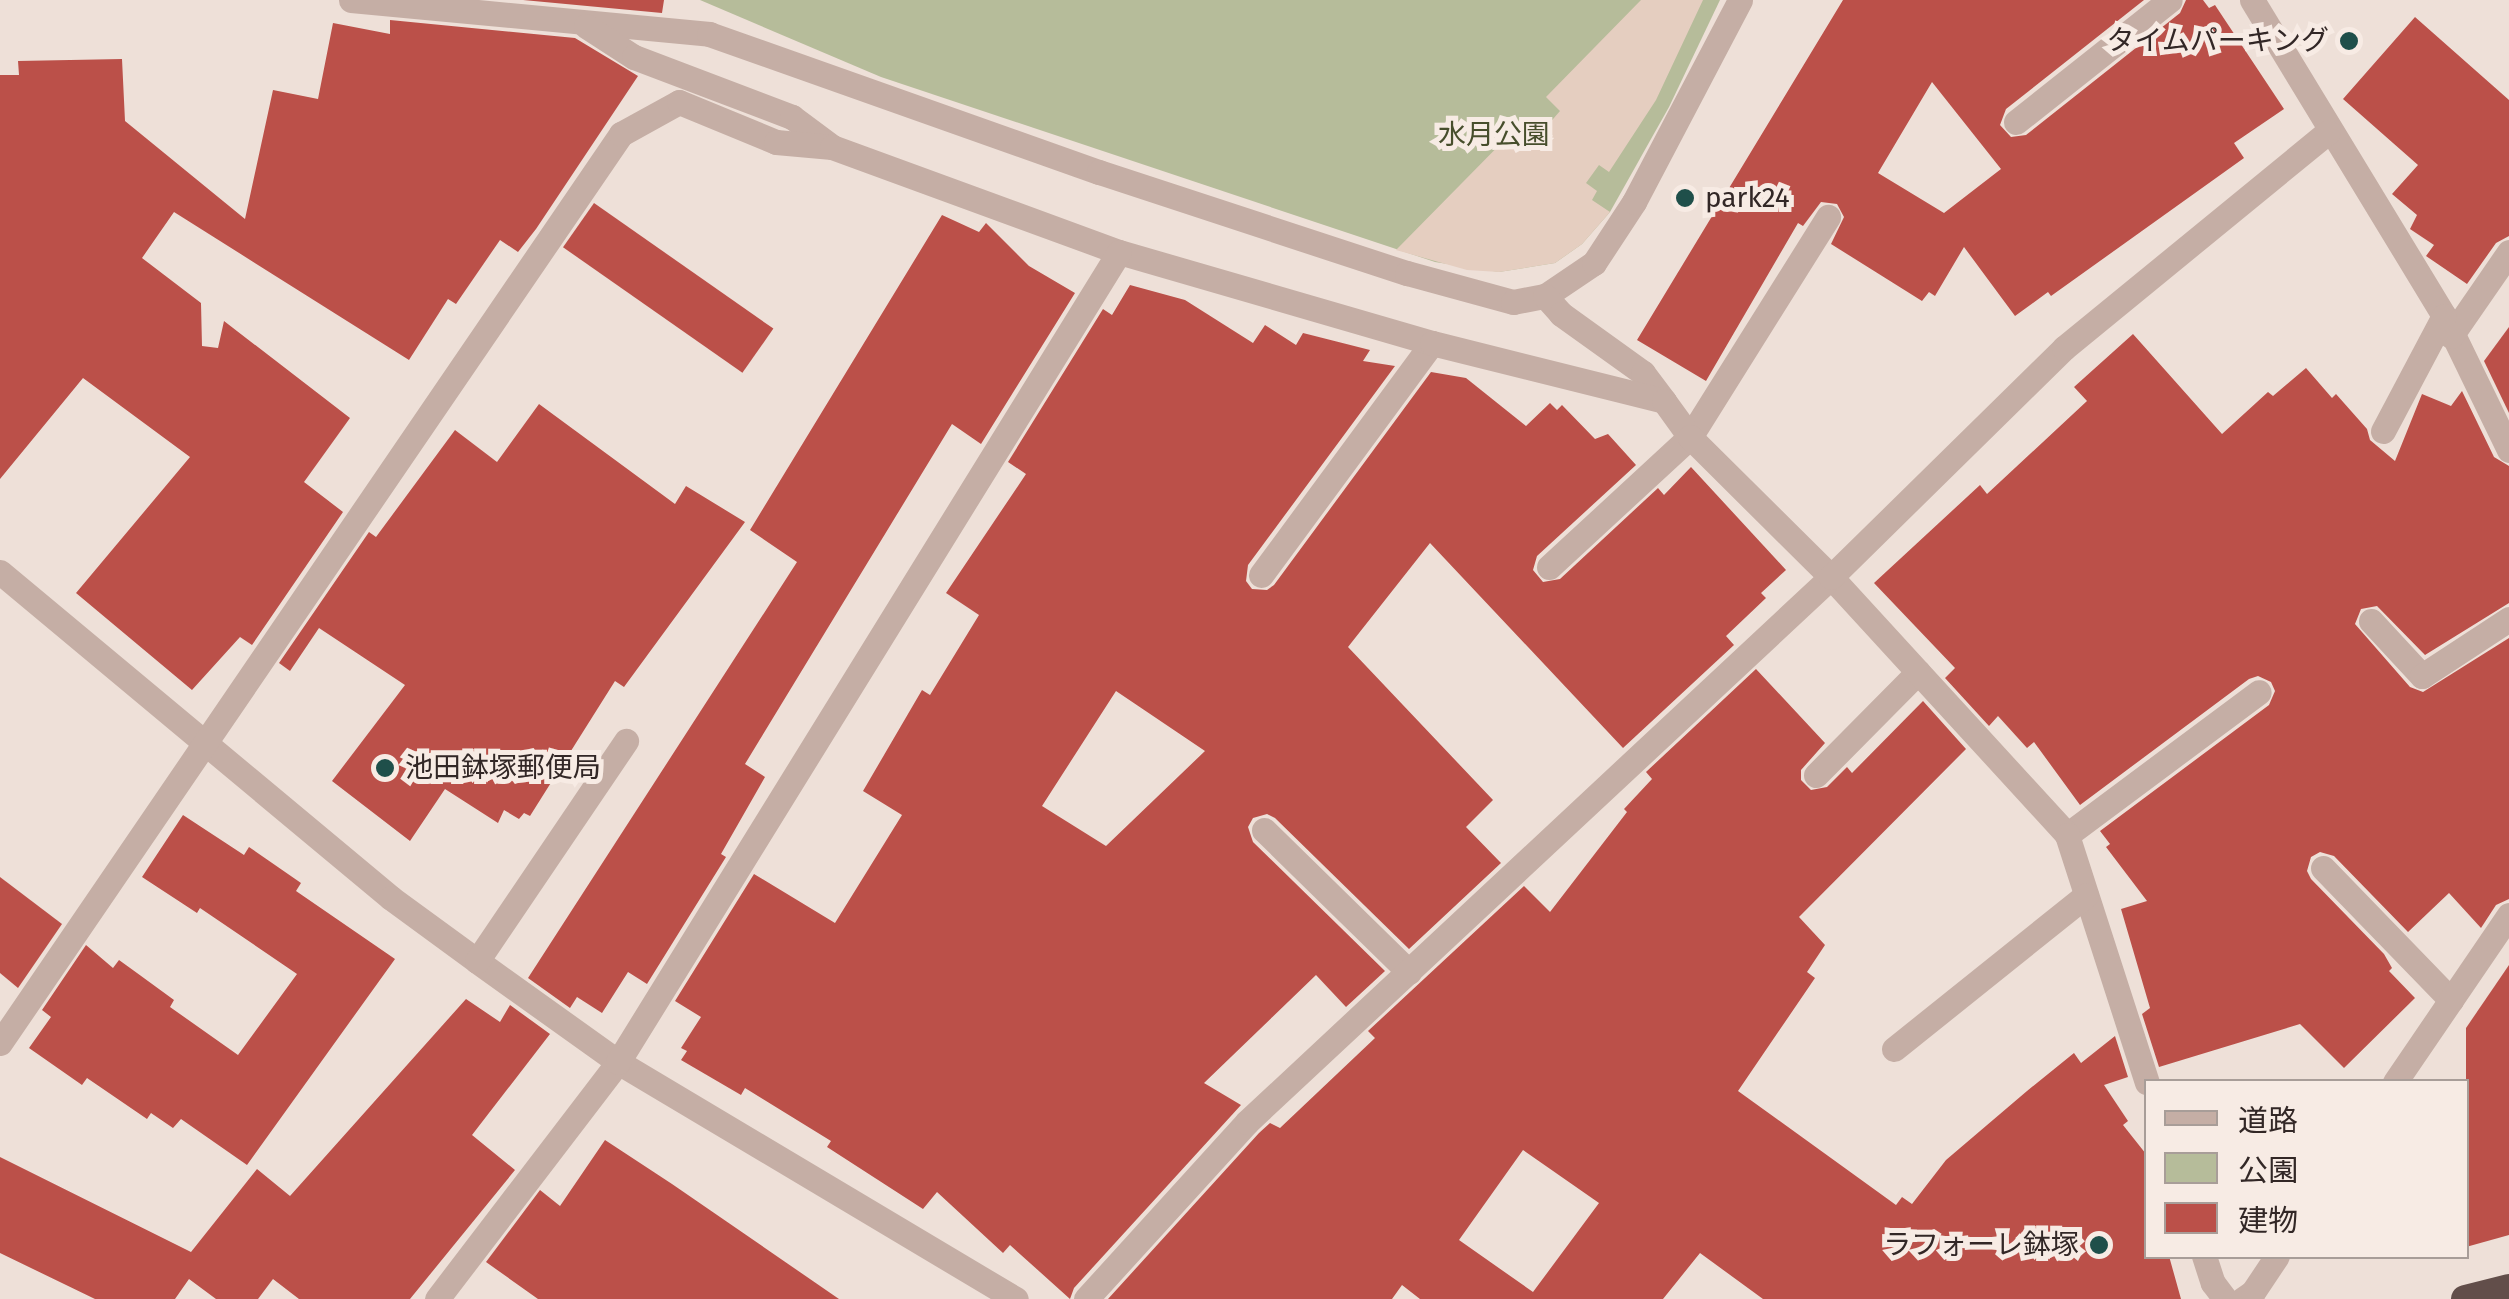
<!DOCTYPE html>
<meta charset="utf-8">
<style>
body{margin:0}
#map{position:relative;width:2509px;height:1299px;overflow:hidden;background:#eee0d8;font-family:"Fira Sans","Noto Sans JP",sans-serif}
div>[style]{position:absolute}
.green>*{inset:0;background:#b6bc9a}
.plaza>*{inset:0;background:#e5cec0}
.building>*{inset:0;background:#bb5049;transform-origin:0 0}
.minor>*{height:25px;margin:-12.5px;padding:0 12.5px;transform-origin:12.5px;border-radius:12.5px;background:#c5aea5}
.trunk>*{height:28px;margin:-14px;padding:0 14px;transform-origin:14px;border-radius:14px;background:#624e4a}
.dots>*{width:28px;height:28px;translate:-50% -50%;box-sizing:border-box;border:5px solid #f7ebe4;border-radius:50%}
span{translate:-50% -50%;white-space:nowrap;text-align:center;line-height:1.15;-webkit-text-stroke:10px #f7ebe4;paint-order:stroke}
.poi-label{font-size:28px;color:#322726}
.right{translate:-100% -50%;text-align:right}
.left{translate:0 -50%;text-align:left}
.park-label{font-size:28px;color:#474e2c}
.legend{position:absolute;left:2144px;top:1079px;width:325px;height:180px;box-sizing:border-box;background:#f7ebe4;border:2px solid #a89d98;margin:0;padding:12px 18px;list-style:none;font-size:30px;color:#322726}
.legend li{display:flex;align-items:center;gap:20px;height:50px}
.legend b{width:50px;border:2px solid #a89d98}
</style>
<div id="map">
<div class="green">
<div style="clip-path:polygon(700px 0,1720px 0,1669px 107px,1610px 212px,1582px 244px,1555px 263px,1499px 272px,1435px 262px,881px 77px)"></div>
</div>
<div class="plaza">
<div style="clip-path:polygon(1641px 0,1703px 0,1656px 100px,1609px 172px,1599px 165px,1586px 183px,1597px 191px,1592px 200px,1610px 212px,1582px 244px,1555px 263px,1499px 272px,1467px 270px,1396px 250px,1524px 120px,1540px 134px,1560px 111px,1546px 97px)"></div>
</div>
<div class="building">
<div style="clip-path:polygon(523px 0,664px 0,662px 13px)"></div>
<div style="clip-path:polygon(evenodd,1843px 0,2144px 0,2006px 109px,2000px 125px,2011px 137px,2026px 135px,2180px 13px,2186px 0,2203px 0,2209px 8px,2215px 5px,2284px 109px,2234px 143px,2244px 158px,2051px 296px,2048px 292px,2015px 316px,1964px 247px,1935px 296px,1929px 292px,1922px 301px,1831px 244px,1844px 217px,1837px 204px,1821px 202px,1803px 226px,1798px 223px,1706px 381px,1637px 340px,1843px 0,1932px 82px,2001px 169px,1944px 213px,1878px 173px,1932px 82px)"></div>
<div style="clip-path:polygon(2415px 17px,2509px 100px,2509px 236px,2496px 243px,2467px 284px,2426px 256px,2434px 245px,2410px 229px,2417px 215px,2392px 194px,2418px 165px,2343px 99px)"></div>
<div style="clip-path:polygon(390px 20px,575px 38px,638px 76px,536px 229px,518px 252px,500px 240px,456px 304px,448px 299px,409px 360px,174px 212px,142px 258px,201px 303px,202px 346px,218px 348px,224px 321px,350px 418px,304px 482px,343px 512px,252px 645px,240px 637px,192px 690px,76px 593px,190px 457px,83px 378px,0 479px,0 75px,19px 75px,18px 61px,122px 59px,125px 121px,245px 219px,273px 90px,318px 99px,333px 23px,390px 34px)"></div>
<div style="left:594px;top:203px;width:219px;height:54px;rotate:35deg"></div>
<div style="clip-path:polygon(942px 215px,979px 232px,986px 223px,1029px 266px,1075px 293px,981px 444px,952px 424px,745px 764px,765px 777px,721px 854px,726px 857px,647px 984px,628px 972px,602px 1013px,577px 997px,570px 1008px,528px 978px,797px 562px,750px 530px)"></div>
<div style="clip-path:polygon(evenodd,1130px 285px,1185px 300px,1253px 343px,1265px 325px,1296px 345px,1303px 333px,1370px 350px,1363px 361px,1395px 366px,1248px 565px,1246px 581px,1252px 589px,1267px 590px,1274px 585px,1431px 372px,1466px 378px,1526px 426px,1550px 403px,1557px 410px,1562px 405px,1595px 439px,1608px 434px,1636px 465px,1537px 556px,1533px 570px,1543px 582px,1560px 579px,1658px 488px,1664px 495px,1691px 467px,1786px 570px,1761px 593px,1766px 598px,1726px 636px,1734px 645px,1623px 748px,1430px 543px,1348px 647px,1493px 800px,1466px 827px,1501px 863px,1409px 949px,1275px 818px,1267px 814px,1253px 818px,1248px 827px,1253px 842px,1385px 971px,1346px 1007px,1316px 975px,1204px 1083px,1241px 1105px,1074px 1288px,1070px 1299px,1010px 1245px,1003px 1253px,937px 1192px,923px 1209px,827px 1147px,831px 1141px,745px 1088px,741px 1095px,681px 1060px,687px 1051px,681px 1048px,701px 1017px,675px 1001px,754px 874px,835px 923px,902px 815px,863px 791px,922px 690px,930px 695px,979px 615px,946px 593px,1026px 474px,1008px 462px,1103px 309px,1112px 315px,1130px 285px,1116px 691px,1205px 751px,1106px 846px,1042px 806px,1116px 691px)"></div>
<div style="clip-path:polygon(2509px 327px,2509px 413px,2484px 361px)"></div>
<div style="clip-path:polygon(2133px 334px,2222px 434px,2268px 392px,2273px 396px,2306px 368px,2332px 398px,2336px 394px,2367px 429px,2370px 440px,2395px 461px,2422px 394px,2451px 406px,2462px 391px,2494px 457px,2509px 466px,2509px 603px,2425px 655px,2377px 606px,2361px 609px,2355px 624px,2410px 687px,2423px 692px,2509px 638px,2509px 899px,2496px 905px,2481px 928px,2449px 893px,2408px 932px,2334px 856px,2320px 852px,2311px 857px,2307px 871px,2311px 879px,2384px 954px,2392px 968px,2389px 971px,2415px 998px,2344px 1068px,2300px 1024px,2159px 1067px,2142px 1014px,2150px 1008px,2121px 909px,2147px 901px,2106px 847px,2110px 844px,2100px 831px,2269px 705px,2275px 691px,2271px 682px,2258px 676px,2249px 679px,2080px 805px,2034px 742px,2027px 748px,1998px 716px,1989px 726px,1945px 678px,1955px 668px,1874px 583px,1980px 485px,1987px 494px,2087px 401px,2074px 387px)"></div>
<div style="clip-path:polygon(539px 404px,675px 504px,686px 486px,745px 522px,624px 687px,615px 681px,530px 816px,524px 813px,519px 819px,504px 810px,498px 823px,445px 789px,410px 841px,332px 781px,405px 685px,319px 628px,290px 671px,279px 663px,369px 532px,376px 537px,455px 430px,497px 462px)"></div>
<div style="clip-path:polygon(evenodd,1756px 669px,1825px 743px,1801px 770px,1801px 780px,1811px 790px,1827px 787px,1847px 767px,1852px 773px,1923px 701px,1966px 749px,1799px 917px,1825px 945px,1807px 972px,1815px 978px,1738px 1091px,1896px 1205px,1902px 1197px,1912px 1204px,1946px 1160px,2027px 1091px,2074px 1053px,2081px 1063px,2115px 1036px,2128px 1077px,2104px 1085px,2128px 1121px,2123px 1125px,2146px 1154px,2146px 1256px,2169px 1256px,2181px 1299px,1763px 1299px,1700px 1253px,1663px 1299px,1420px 1299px,1402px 1285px,1392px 1299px,1108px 1299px,1259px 1133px,1270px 1123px,1280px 1128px,1375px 1038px,1368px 1031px,1524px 886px,1550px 912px,1627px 812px,1624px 809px,1652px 779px,1646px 772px,1756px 669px,1523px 1150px,1599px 1203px,1533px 1292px,1459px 1240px,1523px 1150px)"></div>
<div style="clip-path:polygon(183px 815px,244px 855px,249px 847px,301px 883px,296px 891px,395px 959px,247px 1165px,181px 1119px,173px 1128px,151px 1113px,147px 1119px,87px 1078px,82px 1085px,29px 1048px,51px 1017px,42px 1010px,86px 945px,113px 968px,119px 960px,137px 973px,174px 1000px,170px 1007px,238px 1055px,297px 974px,200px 908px,197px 913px,142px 877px)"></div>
<div style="clip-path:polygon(0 877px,62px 924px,18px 988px,0 973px)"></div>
<div style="clip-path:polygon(2509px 965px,2509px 1235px,2466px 1247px,2466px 1028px)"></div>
<div style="clip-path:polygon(466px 999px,500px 1022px,510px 1005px,550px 1034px,472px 1135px,515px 1170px,410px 1299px,299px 1299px,273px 1279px,258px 1299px,216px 1299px,189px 1279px,175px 1299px,95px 1299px,0 1253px,0 1157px,191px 1252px,257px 1169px,290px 1196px)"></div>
<div style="clip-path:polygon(605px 1140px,672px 1184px,839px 1299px,538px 1299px,486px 1262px,540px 1190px,560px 1206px)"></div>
</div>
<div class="minor">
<div style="left:351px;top:0;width:360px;rotate:5.4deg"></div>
<div style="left:709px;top:34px;width:414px;rotate:19.5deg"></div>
<div style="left:1099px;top:172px;width:324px;rotate:18.2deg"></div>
<div style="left:1407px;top:273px;width:110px;rotate:15.3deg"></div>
<div style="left:1513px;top:302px;width:33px;rotate:-11deg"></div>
<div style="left:1545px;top:296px;width:59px;rotate:-34deg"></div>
<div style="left:1594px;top:263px;width:73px;rotate:-56.7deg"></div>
<div style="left:1634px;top:202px;width:228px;rotate:-62.3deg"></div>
<div style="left:2252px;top:0;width:370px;rotate:58.7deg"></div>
<div style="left:2444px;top:316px;width:149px;rotate:64.1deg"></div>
<div style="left:586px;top:26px;width:57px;rotate:32.9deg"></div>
<div style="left:634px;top:57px;width:169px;rotate:20.8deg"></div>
<div style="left:792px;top:117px;width:49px;rotate:36.6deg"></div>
<div style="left:2016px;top:122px;width:196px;rotate:-38.4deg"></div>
<div style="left:1545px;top:296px;width:24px;rotate:48deg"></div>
<div style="left:1561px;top:314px;width:101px;rotate:35.7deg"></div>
<div style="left:1643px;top:373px;width:35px;rotate:53deg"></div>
<div style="left:2451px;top:336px;width:102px;rotate:-55.4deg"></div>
<div style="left:2383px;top:431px;width:130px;rotate:-62.1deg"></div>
<div style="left:1549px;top:567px;width:192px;rotate:-42.7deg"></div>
<div style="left:1690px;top:437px;width:260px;rotate:-57.9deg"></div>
<div style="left:0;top:572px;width:509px;rotate:39.82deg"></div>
<div style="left:391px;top:898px;width:107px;rotate:36.2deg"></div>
<div style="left:477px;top:961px;width:173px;rotate:35.6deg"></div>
<div style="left:618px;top:1062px;width:463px;rotate:30.8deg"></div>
<div style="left:1261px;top:575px;width:288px;rotate:-53.6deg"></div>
<div style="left:2371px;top:621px;width:75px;rotate:47.2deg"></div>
<div style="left:2422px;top:676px;width:104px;rotate:-33.2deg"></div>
<div style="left:1816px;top:775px;width:145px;rotate:-45.3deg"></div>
<div style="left:1264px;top:830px;width:203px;rotate:44.4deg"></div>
<div style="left:2067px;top:835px;width:239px;rotate:-36.7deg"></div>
<div style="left:2323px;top:868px;width:184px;rotate:45.9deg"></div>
<div style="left:477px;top:961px;width:266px;rotate:-55.9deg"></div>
<div style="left:0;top:1043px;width:1101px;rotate:-55.66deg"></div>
<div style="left:621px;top:134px;width:66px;rotate:-28.9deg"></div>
<div style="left:679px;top:102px;width:105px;rotate:22.4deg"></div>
<div style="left:776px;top:142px;width:56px;rotate:5.1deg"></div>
<div style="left:832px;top:147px;width:306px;rotate:20.1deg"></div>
<div style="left:1119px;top:252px;width:326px;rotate:16.2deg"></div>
<div style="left:1432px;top:343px;width:239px;rotate:14deg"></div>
<div style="left:1664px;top:401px;width:44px;rotate:54.2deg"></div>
<div style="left:1690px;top:437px;width:199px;rotate:44.8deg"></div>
<div style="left:1831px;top:577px;width:350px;rotate:47.5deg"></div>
<div style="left:2067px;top:835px;width:260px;rotate:72.1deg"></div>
<div style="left:1894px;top:1049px;width:246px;rotate:-38.7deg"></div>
<div style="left:2395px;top:1082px;width:202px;rotate:-55.7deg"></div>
<div style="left:2204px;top:1256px;width:28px;rotate:72deg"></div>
<div style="left:2213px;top:1283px;width:20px;rotate:53deg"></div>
<div style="left:437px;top:1299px;width:298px;rotate:-52.6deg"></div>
<div style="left:618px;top:1062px;width:952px;rotate:-58.26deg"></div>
<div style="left:1086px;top:1299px;width:239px;rotate:-47.7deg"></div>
<div style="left:1247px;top:1122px;width:799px;rotate:-43.02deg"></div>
<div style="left:1831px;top:577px;width:327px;rotate:-44.5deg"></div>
<div style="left:2064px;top:348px;width:341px;rotate:-39.3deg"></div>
<div style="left:2243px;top:1299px;width:12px;rotate:-35deg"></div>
<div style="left:2253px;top:1292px;width:43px;rotate:-56.3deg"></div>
</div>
<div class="trunk">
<div style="left:2465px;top:1299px;width:45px;rotate:-14deg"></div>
</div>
<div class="dots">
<div style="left:2349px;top:41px;background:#1f4f4a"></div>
<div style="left:1685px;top:198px;background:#1f4f4a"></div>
<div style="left:385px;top:768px;background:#1f4f4a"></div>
<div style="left:2099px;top:1245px;background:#1f4f4a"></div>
</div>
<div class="poi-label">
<span class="right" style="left:2329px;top:41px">タイムパーキング</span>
<span class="left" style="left:1705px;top:198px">park24</span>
<span class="left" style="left:405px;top:768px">池田鉢塚郵便局</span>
<span class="right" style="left:2079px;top:1245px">ラフォーレ鉢塚</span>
</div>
<div class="park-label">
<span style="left:1494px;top:135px">水月公園</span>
</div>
<ul class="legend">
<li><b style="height:12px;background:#c5aea5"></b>道路</li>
<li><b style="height:28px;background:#b6bc9a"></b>公園</li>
<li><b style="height:28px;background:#bb5049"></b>建物</li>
</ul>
</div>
